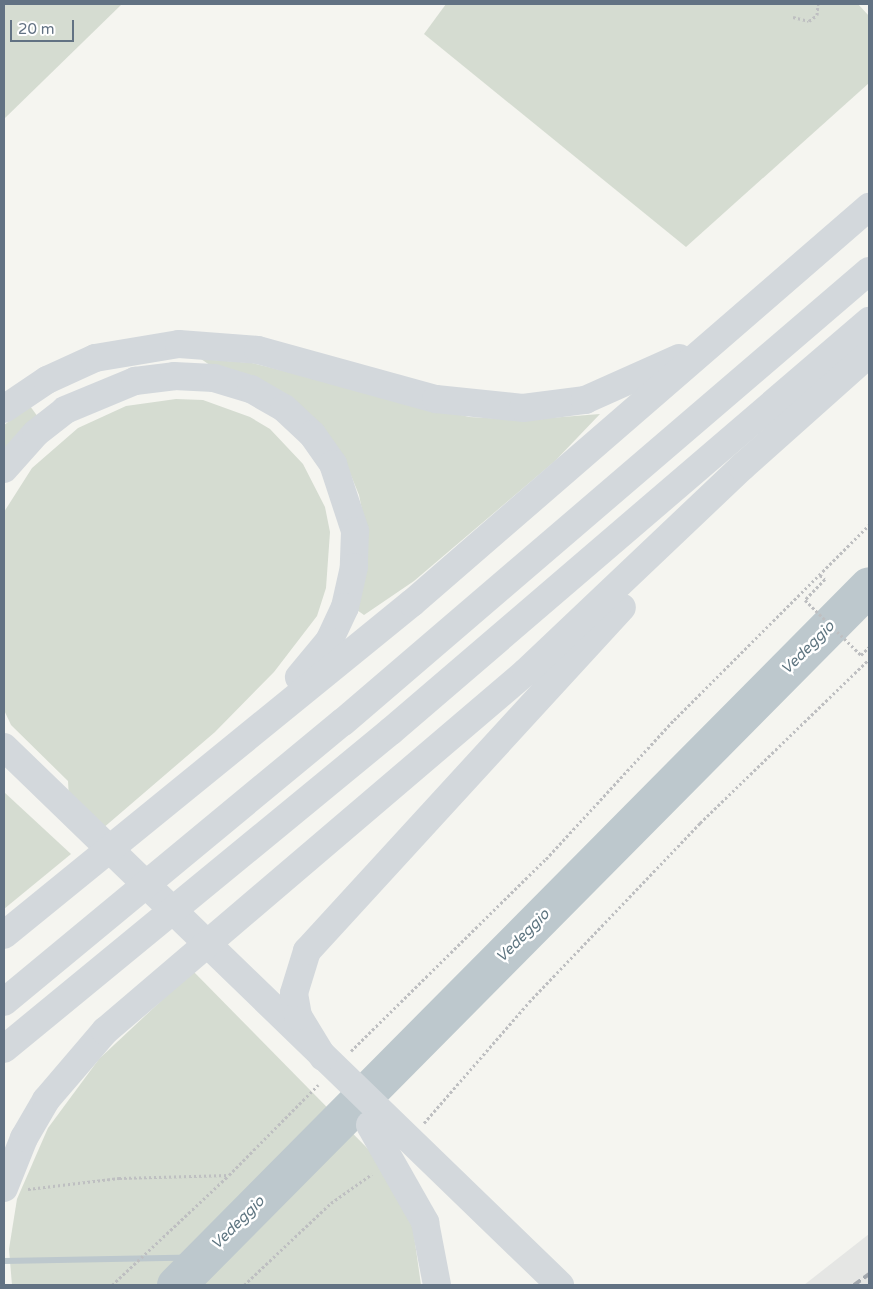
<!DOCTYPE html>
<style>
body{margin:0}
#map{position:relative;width:873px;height:1289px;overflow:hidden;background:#f5f5f0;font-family:"Varela Round",sans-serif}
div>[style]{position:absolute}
.built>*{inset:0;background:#e5e6e4}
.green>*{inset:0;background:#d5dcd1}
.stream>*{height:6px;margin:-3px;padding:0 3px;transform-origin:3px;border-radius:3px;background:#bdc8cd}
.river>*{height:39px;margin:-19.5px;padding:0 19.5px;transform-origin:19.5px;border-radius:19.5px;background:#bdc8cd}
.path>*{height:3px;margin-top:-1.5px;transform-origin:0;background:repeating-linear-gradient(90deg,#bebfc1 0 2.5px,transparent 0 5px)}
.highway>*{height:28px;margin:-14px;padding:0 14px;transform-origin:14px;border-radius:14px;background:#d3d8dc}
.rail>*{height:4px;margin-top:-2px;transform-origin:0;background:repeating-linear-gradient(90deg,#a4a9af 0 8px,transparent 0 12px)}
span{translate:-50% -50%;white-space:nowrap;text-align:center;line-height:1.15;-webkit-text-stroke:5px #fff;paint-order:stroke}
.water-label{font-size:15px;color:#5e7580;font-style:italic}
.frame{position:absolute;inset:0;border:5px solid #627283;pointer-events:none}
.scale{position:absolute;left:10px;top:20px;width:64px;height:22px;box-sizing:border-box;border:2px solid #627283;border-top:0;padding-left:6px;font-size:15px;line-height:18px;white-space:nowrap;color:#627283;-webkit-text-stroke:4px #fff;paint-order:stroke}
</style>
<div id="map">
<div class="built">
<div style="clip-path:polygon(869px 1234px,869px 1285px,804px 1285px)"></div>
</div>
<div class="green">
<div style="clip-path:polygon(4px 4px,122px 4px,4px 119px)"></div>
<div style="clip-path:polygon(446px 4px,858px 4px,869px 16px,869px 83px,686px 247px,424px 34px)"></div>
<div style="clip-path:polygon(201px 359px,252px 363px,469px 417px,524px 420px,600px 414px,555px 461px,414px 581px,364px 615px,357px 610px,367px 535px,359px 495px,343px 456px)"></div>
<div style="clip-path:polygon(176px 399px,203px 400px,250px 417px,270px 429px,303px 464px,325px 507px,330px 532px,326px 588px,317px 616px,274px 672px,215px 732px,102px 829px,69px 799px,68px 781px,11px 725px,4px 710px,4px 512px,32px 468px,78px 428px,126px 406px)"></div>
<div style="clip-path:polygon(30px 406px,38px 417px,4px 451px,4px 425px)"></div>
<div style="clip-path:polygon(4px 792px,71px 854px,4px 909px)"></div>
<div style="clip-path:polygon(193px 971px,371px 1152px,411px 1214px,421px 1285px,12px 1285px,9px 1249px,17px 1199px,48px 1128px,99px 1059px)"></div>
</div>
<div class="stream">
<div style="left:4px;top:1261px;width:201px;rotate:-1.1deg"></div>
</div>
<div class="river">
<div style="left:176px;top:1285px;width:984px;rotate:-45.25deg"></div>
</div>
<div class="path">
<div style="left:793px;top:17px;width:16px;rotate:14deg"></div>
<div style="left:809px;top:21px;width:10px;rotate:-37deg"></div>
<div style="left:817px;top:15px;width:11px;rotate:-85deg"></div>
<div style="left:820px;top:575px;width:6px;rotate:39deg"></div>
<div style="left:825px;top:579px;width:29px;rotate:134deg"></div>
<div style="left:805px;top:600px;width:78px;rotate:44.5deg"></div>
<div style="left:861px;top:655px;width:11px;rotate:-45deg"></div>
<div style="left:351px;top:1051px;width:274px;rotate:-44.6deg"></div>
<div style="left:546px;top:859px;width:189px;rotate:-47.4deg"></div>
<div style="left:674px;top:720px;width:276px;rotate:-45deg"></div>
<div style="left:424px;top:1123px;width:160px;rotate:-49deg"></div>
<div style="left:529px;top:1002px;width:248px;rotate:-46.3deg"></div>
<div style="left:700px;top:823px;width:235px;rotate:-44.1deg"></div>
<div style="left:28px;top:1189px;width:92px;rotate:-6.9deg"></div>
<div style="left:119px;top:1178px;width:110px;rotate:-1.6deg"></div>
<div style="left:229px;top:1175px;width:127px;rotate:-45.3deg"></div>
<div style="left:112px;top:1285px;width:159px;rotate:-43.2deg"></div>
<div style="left:244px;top:1285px;width:120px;rotate:-43.3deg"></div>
<div style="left:331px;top:1203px;width:50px;rotate:-35.3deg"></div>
</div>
<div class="highway">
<div style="left:4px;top:409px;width:52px;rotate:-34deg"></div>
<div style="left:47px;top:380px;width:53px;rotate:-24.6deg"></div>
<div style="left:95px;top:358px;width:85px;rotate:-9.5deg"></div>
<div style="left:179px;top:344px;width:79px;rotate:4.3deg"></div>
<div style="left:258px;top:350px;width:185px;rotate:15.4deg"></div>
<div style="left:436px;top:399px;width:87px;rotate:5.9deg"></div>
<div style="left:523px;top:408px;width:63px;rotate:-7.4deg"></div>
<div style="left:585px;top:400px;width:103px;rotate:-24.1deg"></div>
<div style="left:4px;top:469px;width:48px;rotate:-48.4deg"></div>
<div style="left:36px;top:433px;width:37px;rotate:-38deg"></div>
<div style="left:65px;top:410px;width:76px;rotate:-22.5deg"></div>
<div style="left:135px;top:381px;width:39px;rotate:-7deg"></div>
<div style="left:174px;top:376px;width:40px;rotate:2.9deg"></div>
<div style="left:214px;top:378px;width:39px;rotate:17deg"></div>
<div style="left:251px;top:389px;width:38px;rotate:30deg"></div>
<div style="left:284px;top:408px;width:38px;rotate:43deg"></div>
<div style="left:312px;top:434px;width:37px;rotate:55deg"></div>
<div style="left:333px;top:464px;width:71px;rotate:71.8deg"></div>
<div style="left:355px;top:531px;width:36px;rotate:92deg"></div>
<div style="left:354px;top:567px;width:41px;rotate:102.7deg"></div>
<div style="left:345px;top:607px;width:38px;rotate:115deg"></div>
<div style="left:329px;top:641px;width:47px;rotate:129.8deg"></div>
<div style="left:4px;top:747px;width:774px;rotate:44.06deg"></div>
<div style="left:4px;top:935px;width:526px;rotate:-39.14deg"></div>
<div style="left:412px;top:603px;width:605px;rotate:-40.91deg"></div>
<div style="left:4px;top:1002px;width:440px;rotate:-39.6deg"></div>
<div style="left:343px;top:722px;width:693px;rotate:-40.61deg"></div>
<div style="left:4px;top:1049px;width:501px;rotate:-39.41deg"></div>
<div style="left:391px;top:731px;width:630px;rotate:-40.62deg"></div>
<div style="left:323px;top:1057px;width:48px;rotate:-121.4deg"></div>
<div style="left:298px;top:1016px;width:23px;rotate:-100deg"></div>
<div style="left:294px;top:993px;width:44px;rotate:-72.8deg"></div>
<div style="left:307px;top:951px;width:466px;rotate:-47.5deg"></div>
<div style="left:370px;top:1125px;width:112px;rotate:60.4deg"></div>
<div style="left:425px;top:1222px;width:64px;rotate:79.2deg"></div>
<div style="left:4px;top:1188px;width:54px;rotate:-68.2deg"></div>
<div style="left:24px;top:1138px;width:44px;rotate:-59.9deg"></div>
<div style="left:46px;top:1100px;width:91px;rotate:-49.5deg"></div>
<div style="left:105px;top:1031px;width:553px;rotate:-40.46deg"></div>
<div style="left:526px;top:672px;width:298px;rotate:-43.5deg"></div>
<div style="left:742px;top:467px;width:170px;rotate:-41.7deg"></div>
</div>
<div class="rail">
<div style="left:854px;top:1285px;width:19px;rotate:-36deg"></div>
</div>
<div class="water-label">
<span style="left:808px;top:648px;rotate:-45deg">Vedeggio</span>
<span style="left:523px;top:936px;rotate:-45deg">Vedeggio</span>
<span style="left:238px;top:1223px;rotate:-45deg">Vedeggio</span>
</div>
<div class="frame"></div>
<div class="scale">20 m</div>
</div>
